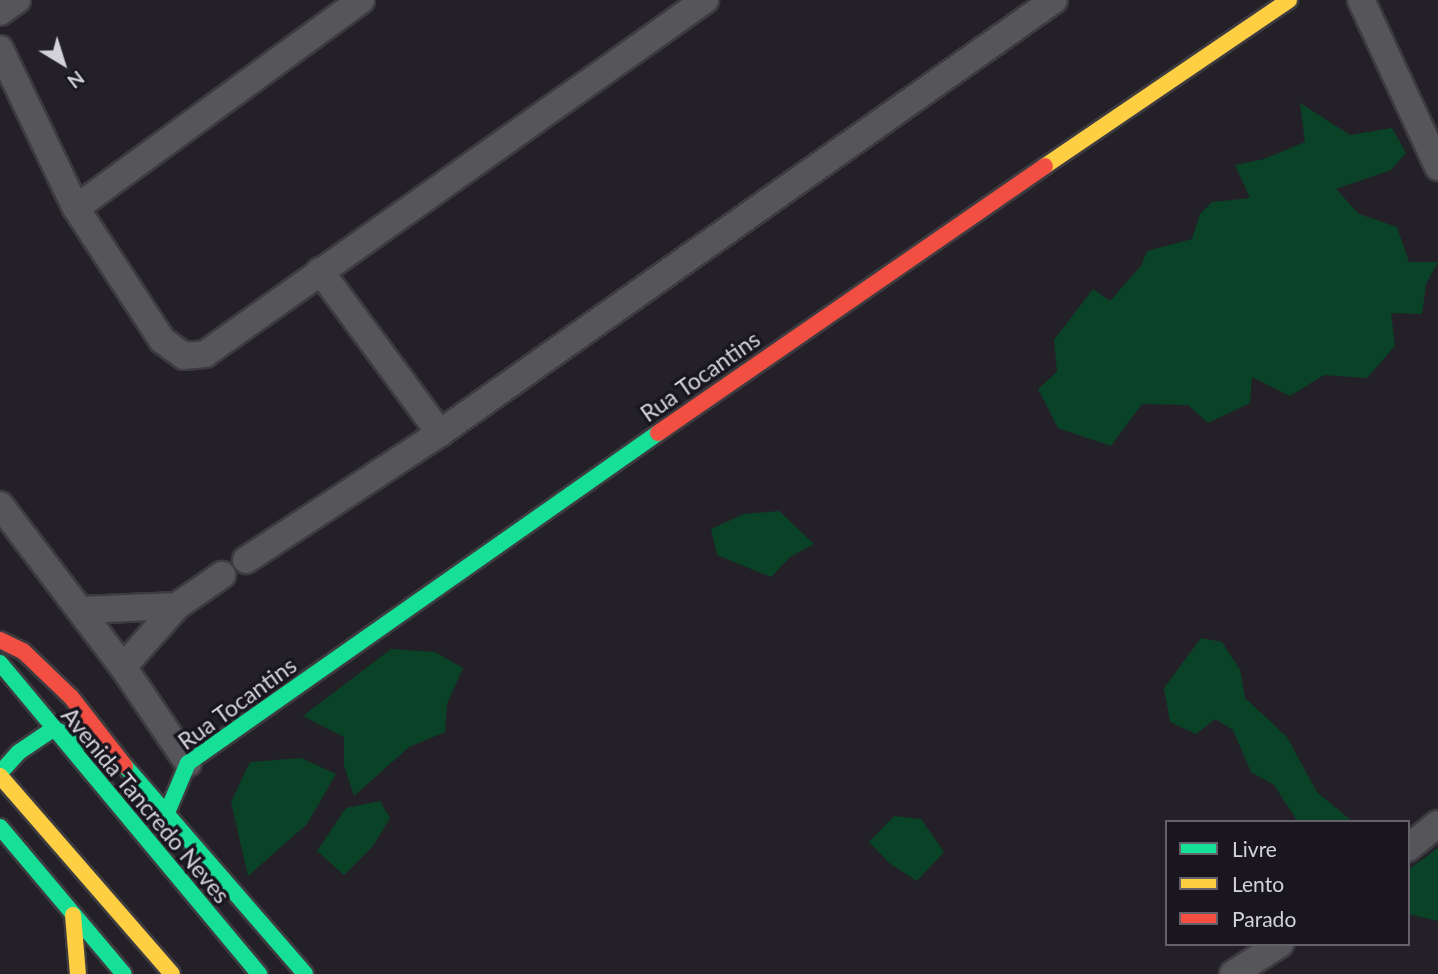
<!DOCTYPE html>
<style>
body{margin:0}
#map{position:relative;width:1438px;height:974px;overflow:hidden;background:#232127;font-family:Lato,sans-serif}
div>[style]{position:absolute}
.green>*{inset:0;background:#0a4227}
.roads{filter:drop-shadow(2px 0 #3d3b40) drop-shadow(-2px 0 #3d3b40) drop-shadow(0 2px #3d3b40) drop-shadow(0 -2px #3d3b40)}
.street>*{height:26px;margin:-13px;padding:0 13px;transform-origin:13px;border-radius:13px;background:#565559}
.fast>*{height:16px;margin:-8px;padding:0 8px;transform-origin:8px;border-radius:8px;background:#16e098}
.slow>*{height:16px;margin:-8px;padding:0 8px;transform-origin:8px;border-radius:8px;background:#ffcf43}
.jam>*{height:16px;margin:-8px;padding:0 8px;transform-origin:8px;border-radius:8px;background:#f24e42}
span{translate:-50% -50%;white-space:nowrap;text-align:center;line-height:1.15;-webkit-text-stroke:7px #191620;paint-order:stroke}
.street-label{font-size:23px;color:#d4d2d9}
.legend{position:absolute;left:1165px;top:820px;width:245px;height:126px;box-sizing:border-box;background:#191620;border:2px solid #64616a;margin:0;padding:9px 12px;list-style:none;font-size:21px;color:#d4d2d9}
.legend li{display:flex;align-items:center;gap:14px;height:35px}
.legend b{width:35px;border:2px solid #64616a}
.north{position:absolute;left:28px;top:28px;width:70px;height:70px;-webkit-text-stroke:5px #191620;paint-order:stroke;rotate:142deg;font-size:19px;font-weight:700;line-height:28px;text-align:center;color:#d4d2d9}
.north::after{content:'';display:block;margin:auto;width:24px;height:32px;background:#d4d2d9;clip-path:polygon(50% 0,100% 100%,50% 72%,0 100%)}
</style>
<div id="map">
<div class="green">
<div style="clip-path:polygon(1300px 103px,1350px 135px,1392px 128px,1406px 153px,1391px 170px,1336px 189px,1359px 214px,1397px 227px,1409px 262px,1438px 262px,1426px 284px,1422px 314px,1391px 313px,1395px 346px,1367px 378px,1324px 375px,1290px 396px,1252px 377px,1250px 403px,1208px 423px,1188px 405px,1142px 404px,1111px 446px,1058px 428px,1038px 389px,1057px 372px,1054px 340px,1093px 289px,1110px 301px,1141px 266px,1147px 251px,1192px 239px,1200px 214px,1212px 202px,1250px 198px,1235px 165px,1264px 159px,1305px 142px)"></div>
<div style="clip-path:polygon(779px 511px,814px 544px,790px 557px,771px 577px,717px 555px,711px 529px,744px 514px)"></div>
<div style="clip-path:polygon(1201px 638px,1222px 642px,1240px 670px,1245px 698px,1287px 737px,1317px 792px,1353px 822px,1298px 822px,1274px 785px,1251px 772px,1233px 730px,1215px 719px,1196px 734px,1170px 722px,1164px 688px)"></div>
<div style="clip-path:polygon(391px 649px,435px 652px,463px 668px,447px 704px,445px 732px,409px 747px,354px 796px,344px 765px,344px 737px,303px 716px)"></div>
<div style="clip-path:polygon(301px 758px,336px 774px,307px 824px,248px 876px,231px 802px,250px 762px)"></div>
<div style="clip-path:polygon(380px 801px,390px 818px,373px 846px,344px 875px,317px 851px,346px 808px)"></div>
<div style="clip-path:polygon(894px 816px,921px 819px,944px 852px,917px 881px,889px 863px,869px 842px)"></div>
<div style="clip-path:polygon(1438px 848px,1438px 921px,1408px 914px,1408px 870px)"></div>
</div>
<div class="roads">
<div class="street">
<div style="left:1361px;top:0;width:184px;rotate:65.2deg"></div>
<div style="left:0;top:12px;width:21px;rotate:-35deg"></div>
<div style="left:0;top:49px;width:176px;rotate:64.5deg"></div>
<div style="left:76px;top:208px;width:158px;rotate:56.9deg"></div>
<div style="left:162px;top:340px;width:27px;rotate:36deg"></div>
<div style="left:184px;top:356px;width:21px;rotate:-5deg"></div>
<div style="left:205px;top:354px;width:613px;rotate:-35.3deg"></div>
<div style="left:76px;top:208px;width:353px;rotate:-36.1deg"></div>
<div style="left:320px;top:271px;width:202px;rotate:53.5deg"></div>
<div style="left:440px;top:433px;width:751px;rotate:-35.19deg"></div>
<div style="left:0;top:505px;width:203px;rotate:52.8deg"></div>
<div style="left:123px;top:667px;width:116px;rotate:55.9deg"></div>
<div style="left:246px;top:560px;width:232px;rotate:-33.2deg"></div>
<div style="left:80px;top:610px;width:97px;rotate:-2.4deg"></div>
<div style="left:123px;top:667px;width:81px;rotate:-48.5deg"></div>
<div style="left:177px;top:606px;width:55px;rotate:-34.6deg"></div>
<div style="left:1408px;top:848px;width:38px;rotate:-39deg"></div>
<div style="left:1233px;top:974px;width:56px;rotate:-32.6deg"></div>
</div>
<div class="fast">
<div style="left:0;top:663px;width:405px;rotate:50.2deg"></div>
<div style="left:0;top:773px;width:28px;rotate:-48deg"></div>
<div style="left:19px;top:752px;width:41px;rotate:-34.1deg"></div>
<div style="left:53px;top:729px;width:50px;rotate:22.4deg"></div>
<div style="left:99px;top:748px;width:32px;rotate:35deg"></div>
<div style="left:125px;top:766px;width:275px;rotate:49.1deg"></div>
<div style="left:166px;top:815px;width:56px;rotate:-67.1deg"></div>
<div style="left:188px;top:763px;width:574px;rotate:-35.07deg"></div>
<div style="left:0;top:827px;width:192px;rotate:49.9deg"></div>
</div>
<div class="slow">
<div style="left:1045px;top:166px;width:295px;rotate:-34.2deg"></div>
<div style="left:0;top:776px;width:262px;rotate:49deg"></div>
<div style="left:73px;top:915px;width:59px;rotate:85.2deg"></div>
</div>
<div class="jam">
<div style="left:658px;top:433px;width:470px;rotate:-34.6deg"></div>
<div style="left:0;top:640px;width:25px;rotate:26deg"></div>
<div style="left:23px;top:651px;width:66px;rotate:43.8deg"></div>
<div style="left:71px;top:697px;width:88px;rotate:52deg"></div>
</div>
</div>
<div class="street-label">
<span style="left:700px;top:376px;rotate:-35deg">Rua Tocantins</span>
<span style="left:237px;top:703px;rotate:-36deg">Rua Tocantins</span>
<span style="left:146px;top:805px;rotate:50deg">Avenida Tancredo Neves</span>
</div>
<ul class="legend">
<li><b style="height:9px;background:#16e098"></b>Livre</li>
<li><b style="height:9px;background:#ffcf43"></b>Lento</li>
<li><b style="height:9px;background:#f24e42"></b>Parado</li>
</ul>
<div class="north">N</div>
</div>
